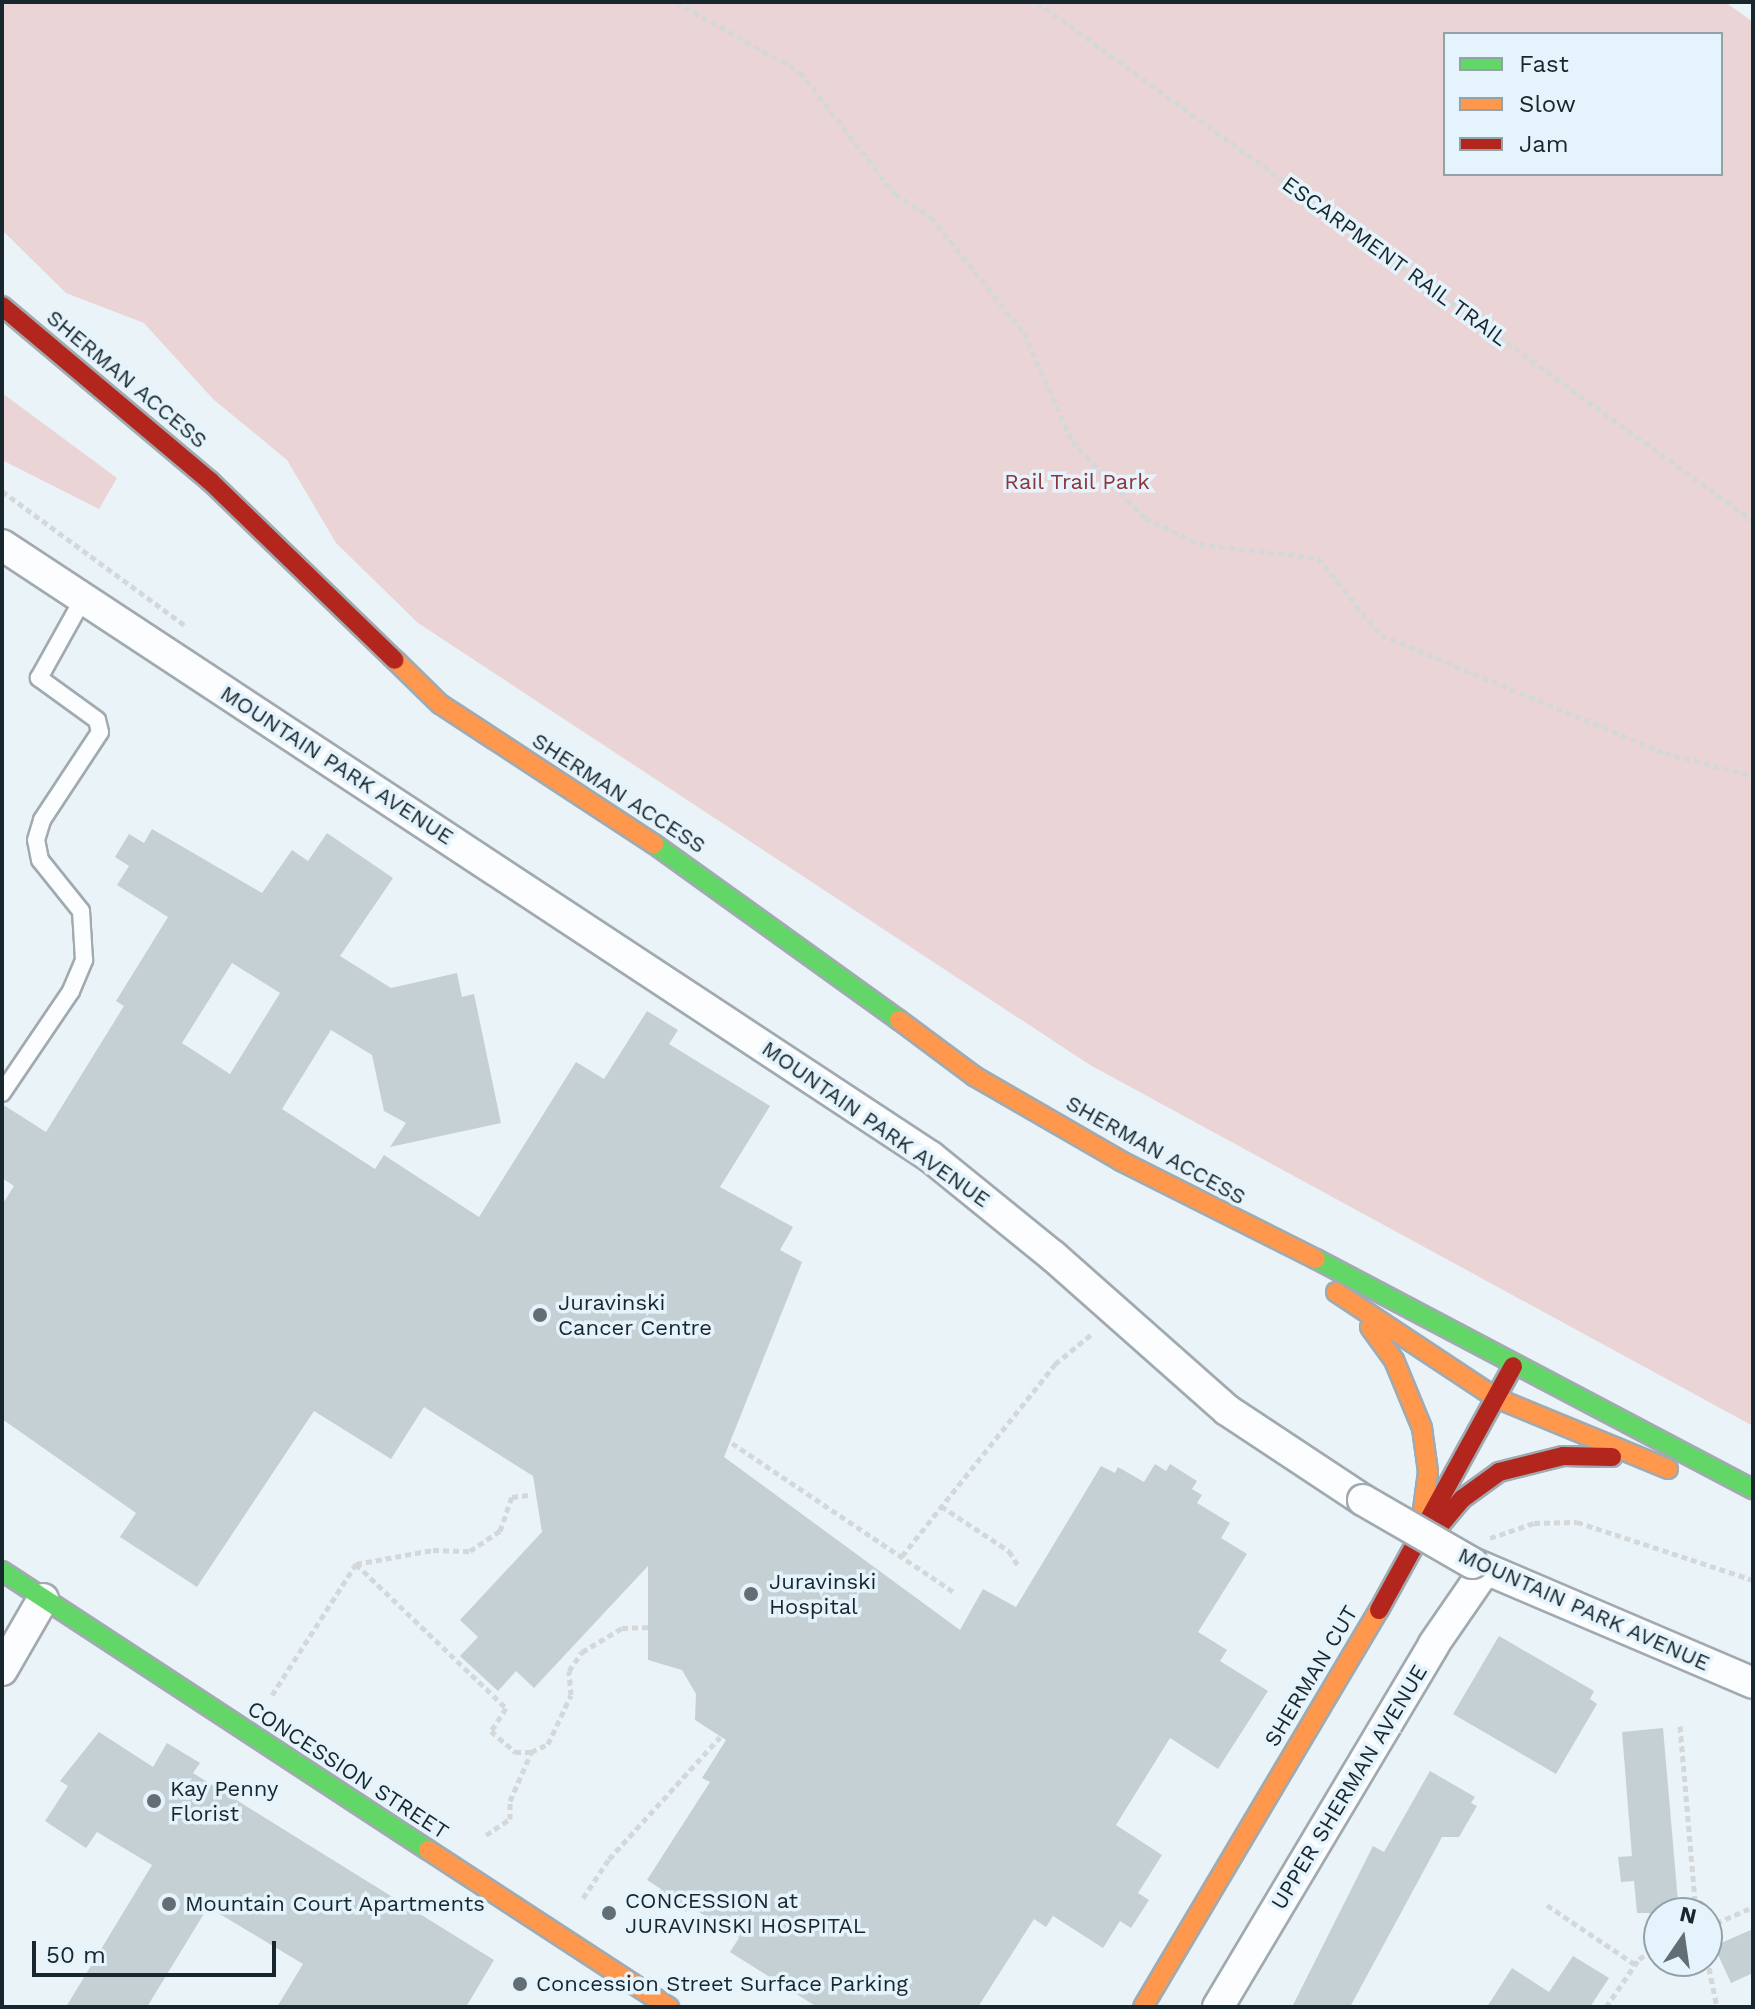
<!DOCTYPE html>
<style>
body{margin:0}
#map{position:relative;width:1755px;height:2009px;overflow:hidden;background:#eaf3f7;font-family:"Work Sans",sans-serif}
div>[style]{position:absolute}
.green>*{inset:0;background:#ebd4d5}
.building>*{inset:0;background:#c5d0d5}
.path>*{height:5px;margin-top:-2.5px;transform-origin:0;background:repeating-linear-gradient(90deg,#d5d8d9 0 6px,transparent 0 10px)}
.roads{filter:drop-shadow(2px 0 #a0aab0) drop-shadow(-2px 0 #a0aab0) drop-shadow(0 2px #a0aab0) drop-shadow(0 -2px #a0aab0)}
.lane>*{height:16px;margin:-8px;padding:0 8px;transform-origin:8px;border-radius:8px;background:#fcfdfe}
.street>*{height:30px;margin:-15px;padding:0 15px;transform-origin:15px;border-radius:15px;background:#fcfdfe}
.fast>*{height:18px;margin:-9px;padding:0 9px;transform-origin:9px;border-radius:9px;background:#63d668}
.slow>*{height:18px;margin:-9px;padding:0 9px;transform-origin:9px;border-radius:9px;background:#ff974d}
.jam>*{height:18px;margin:-9px;padding:0 9px;transform-origin:9px;border-radius:9px;background:#b3261e}
.bridges{filter:drop-shadow(2px 0 #a0aab0) drop-shadow(-2px 0 #a0aab0) drop-shadow(0 2px #a0aab0) drop-shadow(0 -2px #a0aab0)}
.street-bridge>*{height:30px;margin:-15px;padding:0 15px;transform-origin:15px;border-radius:15px;background:#fcfdfe}
.dots>*{width:22px;height:22px;translate:-50% -50%;box-sizing:border-box;border:4px solid #e5f4fc;border-radius:50%}
span{translate:-50% -50%;white-space:nowrap;text-align:center;line-height:1.15;-webkit-text-stroke:7px #e5f4fc;paint-order:stroke}
.street-label{font-size:22px;color:#18262d}
.park-label{font-size:22px;color:#8d343c}
.poi-label{font-size:22px;color:#18262d}
.left{translate:0 -50%;text-align:left}
.frame{position:absolute;inset:0;border:4px solid #18262d;pointer-events:none}
.legend{position:absolute;left:1443px;top:32px;width:280px;height:144px;box-sizing:border-box;background:#e5f4fc;border:2px solid #93a2a9;margin:0;padding:10px 14px;list-style:none;font-size:24px;color:#18262d}
.legend li{display:flex;align-items:center;gap:16px;height:40px}
.legend b{width:40px;border:2px solid #93a2a9}
.north{position:absolute;left:1643px;top:1897px;width:80px;height:80px;box-sizing:border-box;background:#e5f4fc;border:2px solid #93a2a9;border-radius:50%;rotate:13deg;font-size:22px;font-weight:700;line-height:32px;text-align:center;color:#18262d}
.north::after{content:'';display:block;margin:auto;width:28px;height:36px;background:#626e74;clip-path:polygon(50% 0,100% 100%,50% 72%,0 100%)}
.scale{position:absolute;left:32px;top:1941px;width:244px;height:36px;box-sizing:border-box;border:4px solid #18262d;border-top:0;padding-left:10px;font-size:24px;line-height:28px;white-space:nowrap;color:#18262d;-webkit-text-stroke:6px #e5f4fc;paint-order:stroke}
</style>
<div id="map">
<div class="green">
<div style="clip-path:polygon(evenodd,2px 2px,1725px 2px,1753px 22px,1753px 1426px,1090px 1065px,418px 623px,336px 543px,287px 460px,213px 399px,144px 323px,66px 293px,2px 230px,2px 2px,1445px 34px,1721px 34px,1721px 174px,1445px 174px,1445px 34px)"></div>
<div style="clip-path:polygon(2px 393px,117px 478px,99px 509px,2px 460px)"></div>
</div>
<div class="building">
<div style="clip-path:polygon(evenodd,152px 829px,262px 893px,292px 850px,308px 861px,327px 833px,393px 878px,340px 956px,391px 988px,457px 973px,462px 997px,474px 994px,501px 1123px,390px 1147px,406px 1123px,384px 1111px,372px 1055px,331px 1030px,282px 1109px,375px 1169px,384px 1155px,479px 1217px,576px 1062px,604px 1079px,647px 1011px,678px 1030px,669px 1044px,770px 1106px,720px 1187px,793px 1227px,780px 1250px,802px 1262px,724px 1457px,960px 1630px,983px 1589px,1016px 1607px,1101px 1466px,1115px 1473px,1118px 1467px,1144px 1482px,1155px 1464px,1166px 1471px,1170px 1464px,1197px 1481px,1192px 1489px,1202px 1495px,1197px 1503px,1230px 1523px,1221px 1538px,1247px 1554px,1198px 1632px,1227px 1650px,1220px 1661px,1268px 1691px,1218px 1769px,1170px 1738px,1116px 1825px,1162px 1855px,1138px 1893px,1149px 1900px,1131px 1928px,1120px 1921px,1103px 1948px,1053px 1916px,1046px 1927px,1034px 1919px,978px 2007px,817px 2007px,730px 1952px,739px 1938px,690px 1906px,686px 1912px,658px 1894px,661px 1889px,647px 1880px,710px 1782px,702px 1778px,726px 1740px,695px 1720px,696px 1694px,682px 1670px,648px 1660px,648px 1566px,534px 1688px,516px 1671px,498px 1691px,460px 1656px,478px 1637px,460px 1620px,542px 1532px,533px 1476px,424px 1407px,391px 1459px,314px 1411px,197px 1587px,120px 1537px,136px 1513px,2px 1419px,2px 1205px,14px 1186px,2px 1178px,2px 1104px,46px 1132px,124px 1006px,116px 1001px,168px 917px,117px 885px,129px 866px,115px 857px,129px 834px,144px 843px,152px 829px,232px 963px,280px 993px,230px 1074px,182px 1043px,232px 963px)"></div>
<div style="clip-path:polygon(1499px 1636px,1594px 1691px,1590px 1699px,1597px 1704px,1556px 1774px,1453px 1714px)"></div>
<div style="clip-path:polygon(1663px 1728px,1679px 1913px,1637px 1913px,1634px 1881px,1621px 1882px,1618px 1857px,1632px 1856px,1622px 1732px)"></div>
<div style="clip-path:polygon(99px 1732px,153px 1767px,167px 1743px,200px 1763px,193px 1773px,494px 1960px,466px 2007px,277px 2007px,303px 1964px,208px 1907px,147px 2007px,66px 2007px,152px 1865px,97px 1832px,86px 1848px,45px 1821px,68px 1786px,60px 1781px)"></div>
<div style="clip-path:polygon(1430px 1771px,1475px 1797px,1471px 1803px,1477px 1806px,1459px 1837px,1442px 1837px,1350px 2007px,1292px 2007px,1373px 1846px,1384px 1852px)"></div>
<div style="clip-path:polygon(1753px 1929px,1753px 1973px,1731px 1983px,1714px 1946px)"></div>
<div style="clip-path:polygon(1573px 1956px,1609px 1978px,1590px 2007px,1487px 2007px,1512px 1968px,1549px 1992px)"></div>
</div>
<div class="path">
<div style="left:676px;top:2px;width:142px;rotate:29.4deg"></div>
<div style="left:800px;top:72px;width:155px;rotate:52.1deg"></div>
<div style="left:895px;top:194px;width:43px;rotate:32.6deg"></div>
<div style="left:931px;top:217px;width:149px;rotate:51.3deg"></div>
<div style="left:1024px;top:333px;width:118px;rotate:66deg"></div>
<div style="left:1072px;top:441px;width:106px;rotate:46.5deg"></div>
<div style="left:1145px;top:518px;width:60px;rotate:25.7deg"></div>
<div style="left:1199px;top:544px;width:120px;rotate:6.7deg"></div>
<div style="left:1318px;top:558px;width:99px;rotate:50.7deg"></div>
<div style="left:1381px;top:635px;width:308px;rotate:22.6deg"></div>
<div style="left:1665px;top:753px;width:91px;rotate:14.6deg"></div>
<div style="left:1037px;top:2px;width:884px;rotate:35.94deg"></div>
<div style="left:2px;top:491px;width:228px;rotate:36.3deg"></div>
<div style="left:732px;top:1443px;width:269px;rotate:33.9deg"></div>
<div style="left:941px;top:1506px;width:82px;rotate:33.5deg"></div>
<div style="left:1009px;top:1551px;width:19px;rotate:58deg"></div>
<div style="left:1490px;top:1538px;width:46px;rotate:-18.8deg"></div>
<div style="left:1534px;top:1523px;width:43px;rotate:-1.3deg"></div>
<div style="left:1577px;top:1522px;width:185px;rotate:18.2deg"></div>
<div style="left:902px;top:1556px;width:246px;rotate:-51.4deg"></div>
<div style="left:1055px;top:1364px;width:49px;rotate:-39.2deg"></div>
<div style="left:356px;top:1564px;width:208px;rotate:43.8deg"></div>
<div style="left:506px;top:1708px;width:27px;rotate:123deg"></div>
<div style="left:491px;top:1731px;width:32px;rotate:41deg"></div>
<div style="left:515px;top:1752px;width:16px"></div>
<div style="left:531px;top:1752px;width:19px;rotate:-25deg"></div>
<div style="left:548px;top:1744px;width:54px;rotate:-64.9deg"></div>
<div style="left:571px;top:1695px;width:24px;rotate:-95deg"></div>
<div style="left:569px;top:1671px;width:23px;rotate:-56deg"></div>
<div style="left:582px;top:1652px;width:47px;rotate:-31deg"></div>
<div style="left:622px;top:1628px;width:29px;rotate:-2deg"></div>
<div style="left:272px;top:1695px;width:156px;rotate:-57.3deg"></div>
<div style="left:356px;top:1564px;width:78px;rotate:-10.3deg"></div>
<div style="left:433px;top:1550px;width:37px;rotate:2deg"></div>
<div style="left:470px;top:1551px;width:36px;rotate:-34deg"></div>
<div style="left:500px;top:1531px;width:36px;rotate:-71deg"></div>
<div style="left:512px;top:1497px;width:16px;rotate:-7deg"></div>
<div style="left:1680px;top:1726px;width:188px;rotate:85.1deg"></div>
<div style="left:486px;top:1835px;width:29px;rotate:-34deg"></div>
<div style="left:510px;top:1819px;width:18px;rotate:-90deg"></div>
<div style="left:510px;top:1801px;width:52px;rotate:-66.4deg"></div>
<div style="left:583px;top:1898px;width:47px;rotate:-56.3deg"></div>
<div style="left:609px;top:1859px;width:165px;rotate:-47.7deg"></div>
<div style="left:1547px;top:1905px;width:107px;rotate:34deg"></div>
<div style="left:1707px;top:1927px;width:50px;rotate:-23.5deg"></div>
<div style="left:1707px;top:1958px;width:50px;rotate:78.5deg"></div>
<div style="left:1606px;top:2007px;width:58px;rotate:-55.5deg"></div>
<div style="left:1639px;top:1959px;width:24px;rotate:-33deg"></div>
</div>
<div class="roads">
<div class="lane">
<div style="left:2px;top:1093px;width:123px;rotate:-55.9deg"></div>
<div style="left:71px;top:991px;width:34px;rotate:-67deg"></div>
<div style="left:84px;top:960px;width:49px;rotate:-93.5deg"></div>
<div style="left:81px;top:911px;width:65px;rotate:-128.8deg"></div>
<div style="left:40px;top:860px;width:20px;rotate:-101deg"></div>
<div style="left:36px;top:840px;width:21px;rotate:-73deg"></div>
<div style="left:42px;top:820px;width:105px;rotate:-56.6deg"></div>
<div style="left:100px;top:732px;width:12px;rotate:-104deg"></div>
<div style="left:97px;top:720px;width:72px;rotate:-144.1deg"></div>
<div style="left:39px;top:678px;width:90px;rotate:-60.9deg"></div>
</div>
<div class="street">
<div style="left:2px;top:545px;width:1112px;rotate:33.38deg"></div>
<div style="left:931px;top:1157px;width:157px;rotate:39.1deg"></div>
<div style="left:1053px;top:1256px;width:232px;rotate:41.5deg"></div>
<div style="left:1227px;top:1410px;width:163px;rotate:33.5deg"></div>
<div style="left:1472px;top:1563px;width:306px;rotate:23.1deg"></div>
<div style="left:2px;top:1670px;width:82px;rotate:-60deg"></div>
<div style="left:1218px;top:2007px;width:422px;rotate:-59.2deg"></div>
<div style="left:1434px;top:1644px;width:90px;rotate:-55.4deg"></div>
</div>
<div class="fast">
<div style="left:654px;top:844px;width:302px;rotate:35.7deg"></div>
<div style="left:1316px;top:1259px;width:494px;rotate:27.8deg"></div>
<div style="left:2px;top:1571px;width:509px;rotate:33.22deg"></div>
</div>
<div class="slow">
<div style="left:395px;top:660px;width:63px;rotate:44.4deg"></div>
<div style="left:440px;top:704px;width:256px;rotate:33.2deg"></div>
<div style="left:899px;top:1020px;width:94px;rotate:36.7deg"></div>
<div style="left:974px;top:1076px;width:170px;rotate:30deg"></div>
<div style="left:1121px;top:1161px;width:218px;rotate:26.7deg"></div>
<div style="left:1336px;top:1292px;width:192px;rotate:33.5deg"></div>
<div style="left:1496px;top:1398px;width:186px;rotate:22.4deg"></div>
<div style="left:1370px;top:1327px;width:41px;rotate:54deg"></div>
<div style="left:1394px;top:1360px;width:74px;rotate:67.6deg"></div>
<div style="left:1422px;top:1428px;width:44px;rotate:82.2deg"></div>
<div style="left:1428px;top:1472px;width:45px;rotate:97.6deg"></div>
<div style="left:428px;top:1850px;width:288px;rotate:33.1deg"></div>
<div style="left:1143px;top:2007px;width:462px;rotate:-59.3deg"></div>
</div>
<div class="jam">
<div style="left:2px;top:306px;width:272px;rotate:40.1deg"></div>
<div style="left:210px;top:481px;width:257px;rotate:44.1deg"></div>
<div style="left:1441px;top:1524px;width:33px;rotate:-50deg"></div>
<div style="left:1462px;top:1499px;width:46px;rotate:-36.1deg"></div>
<div style="left:1499px;top:1472px;width:66px;rotate:-14deg"></div>
<div style="left:1563px;top:1456px;width:49px;rotate:1.2deg"></div>
<div style="left:1379px;top:1610px;width:278px;rotate:-61.2deg"></div>
</div>
</div>
<div class="bridges">
<div class="street-bridge">
<div style="left:1363px;top:1500px;width:126px;rotate:30deg"></div>
</div>
</div>
<div class="dots">
<div style="left:540px;top:1315px;background:#626e74"></div>
<div style="left:751px;top:1594px;background:#626e74"></div>
<div style="left:154px;top:1801px;background:#626e74"></div>
<div style="left:169px;top:1904px;background:#626e74"></div>
<div style="left:609px;top:1913px;background:#626e74"></div>
<div style="left:520px;top:1984px;background:#626e74"></div>
</div>
<div class="street-label">
<span style="left:1395px;top:261px;rotate:36deg">ESCARPMENT RAIL TRAIL</span>
<span style="left:127px;top:379px;rotate:40deg">SHERMAN ACCESS</span>
<span style="left:337px;top:765px;rotate:33deg">MOUNTAIN PARK AVENUE</span>
<span style="left:619px;top:793px;rotate:33deg">SHERMAN ACCESS</span>
<span style="left:876px;top:1124px;rotate:35deg">MOUNTAIN PARK AVENUE</span>
<span style="left:1156px;top:1150px;rotate:29deg">SHERMAN ACCESS</span>
<span style="left:1584px;top:1609px;rotate:24deg">MOUNTAIN PARK AVENUE</span>
<span style="left:1311px;top:1676px;rotate:-59deg">SHERMAN CUT</span>
<span style="left:348px;top:1770px;rotate:33deg">CONCESSION STREET</span>
<span style="left:1349px;top:1787px;rotate:-59deg">UPPER SHERMAN AVENUE</span>
</div>
<div class="park-label">
<span style="left:1077px;top:482px">Rail Trail Park</span>
</div>
<div class="poi-label">
<span class="left" style="left:558px;top:1315px">Juravinski<br>Cancer Centre</span>
<span class="left" style="left:769px;top:1594px">Juravinski<br>Hospital</span>
<span class="left" style="left:170px;top:1801px">Kay Penny<br>Florist</span>
<span class="left" style="left:625px;top:1913px">CONCESSION at<br>JURAVINSKI HOSPITAL</span>
<span class="left" style="left:185px;top:1904px">Mountain Court Apartments</span>
<span class="left" style="left:536px;top:1984px">Concession Street Surface Parking</span>
</div>
<div class="frame"></div>
<ul class="legend">
<li><b style="height:10px;background:#63d668"></b>Fast</li>
<li><b style="height:10px;background:#ff974d"></b>Slow</li>
<li><b style="height:10px;background:#b3261e"></b>Jam</li>
</ul>
<div class="north">N</div>
<div class="scale">50 m</div>
</div>
